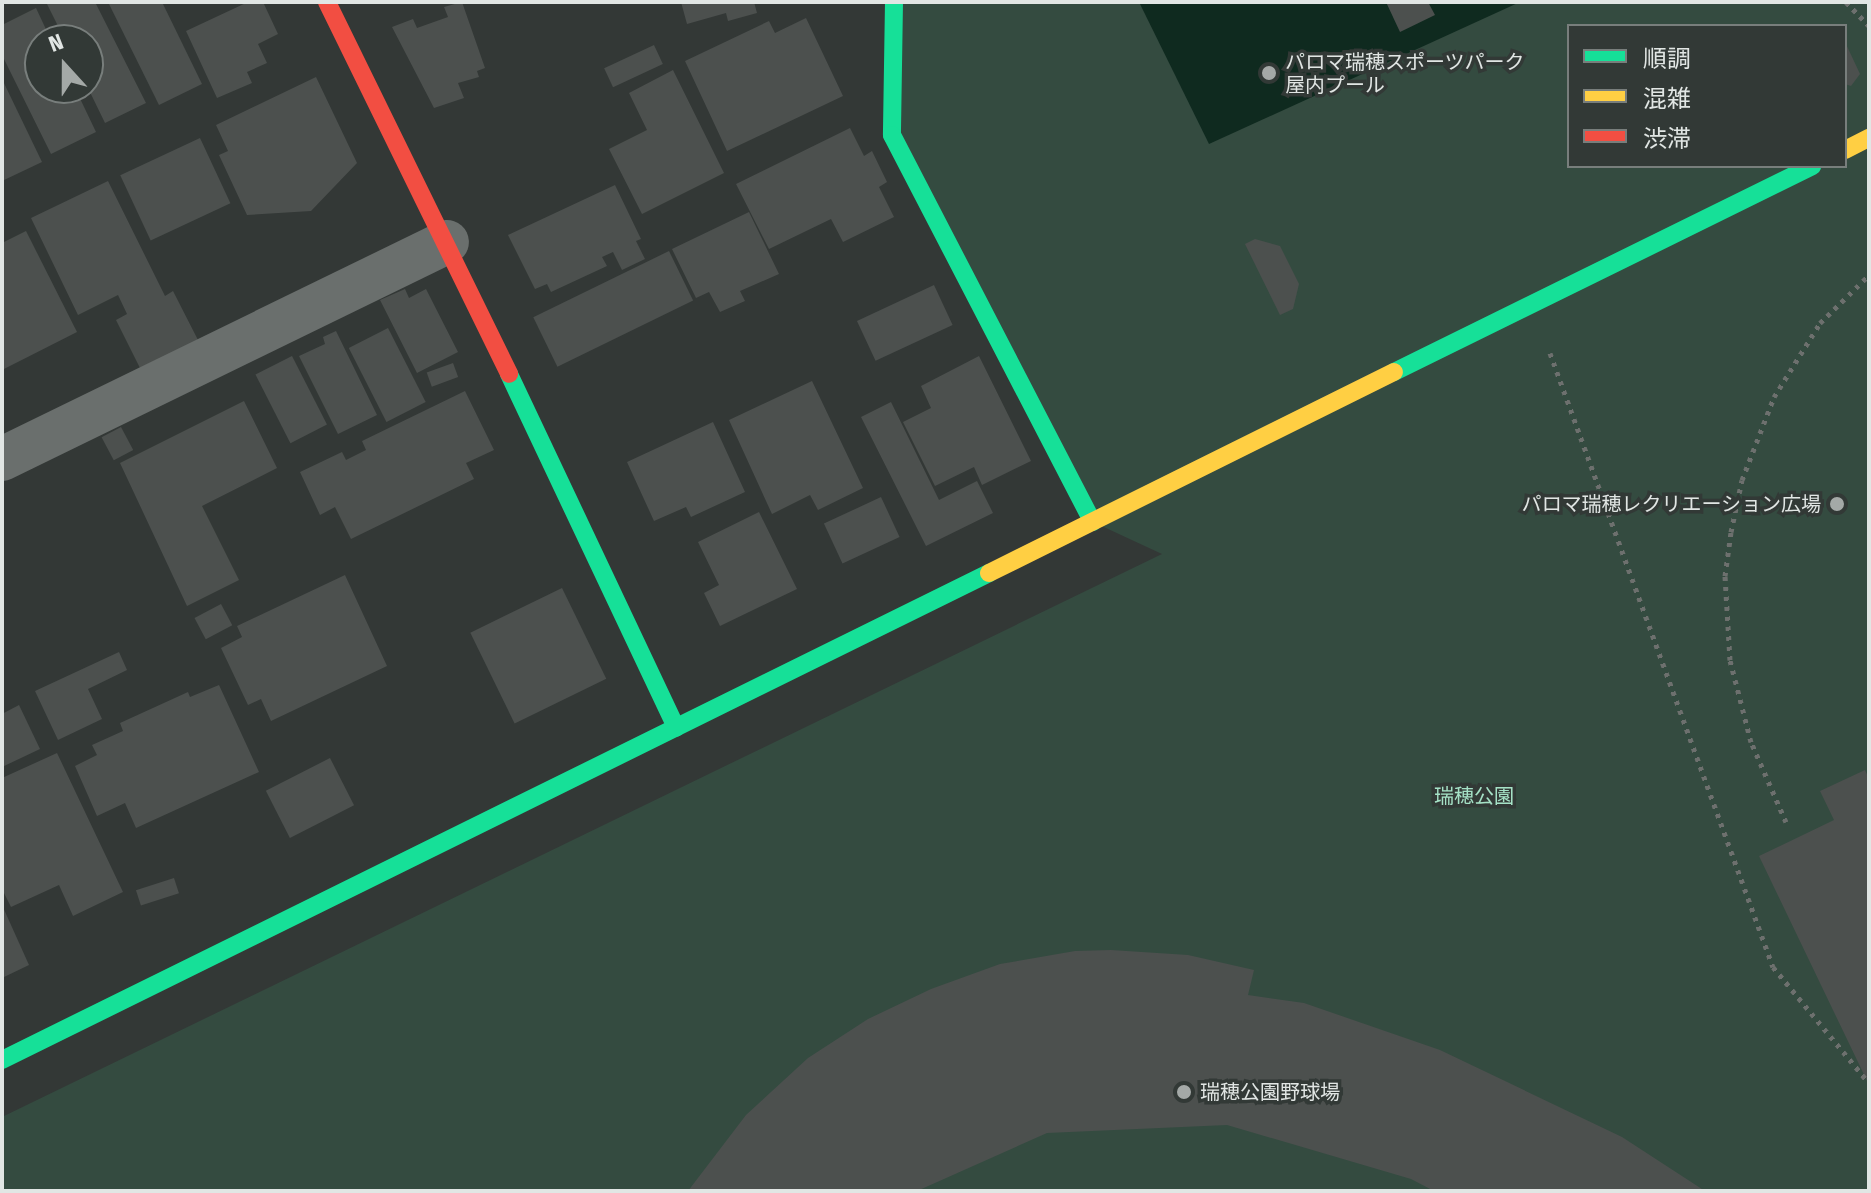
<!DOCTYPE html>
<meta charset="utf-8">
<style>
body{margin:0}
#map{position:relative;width:1871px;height:1193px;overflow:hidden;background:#333836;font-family:"Fira Sans Condensed","Noto Sans JP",sans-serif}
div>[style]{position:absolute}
.green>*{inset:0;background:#344b40}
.water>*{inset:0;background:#0f2a1f}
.building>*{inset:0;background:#4c504e;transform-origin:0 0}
.path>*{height:5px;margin-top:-2.5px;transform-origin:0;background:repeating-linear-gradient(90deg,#6d706e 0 4px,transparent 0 10px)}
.street>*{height:44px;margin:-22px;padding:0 22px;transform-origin:22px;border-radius:22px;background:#6a6f6d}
.fast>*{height:18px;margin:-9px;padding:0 9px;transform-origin:9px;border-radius:9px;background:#16e098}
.slow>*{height:18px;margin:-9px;padding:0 9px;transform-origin:9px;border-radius:9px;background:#ffcf43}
.jam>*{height:18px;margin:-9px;padding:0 9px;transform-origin:9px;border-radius:9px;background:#f24e42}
.dots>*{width:22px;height:22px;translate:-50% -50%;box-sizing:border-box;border:4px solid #323936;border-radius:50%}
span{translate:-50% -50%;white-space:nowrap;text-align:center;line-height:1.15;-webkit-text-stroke:7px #323936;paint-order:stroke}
.poi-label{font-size:20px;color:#e1e6e4}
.left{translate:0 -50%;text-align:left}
.right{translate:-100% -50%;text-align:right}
.park-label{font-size:20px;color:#a5e1c6}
.frame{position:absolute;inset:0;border:4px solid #e1e6e4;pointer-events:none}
.legend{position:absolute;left:1567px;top:24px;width:280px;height:144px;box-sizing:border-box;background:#323936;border:2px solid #787e7c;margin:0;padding:10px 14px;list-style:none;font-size:24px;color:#e1e6e4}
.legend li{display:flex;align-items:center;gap:16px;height:40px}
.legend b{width:40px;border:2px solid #787e7c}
.north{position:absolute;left:24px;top:24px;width:80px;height:80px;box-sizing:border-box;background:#323936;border:2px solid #787e7c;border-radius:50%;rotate:339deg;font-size:22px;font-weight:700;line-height:32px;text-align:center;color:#e1e6e4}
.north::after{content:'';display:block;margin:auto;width:28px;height:36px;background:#a4a9a7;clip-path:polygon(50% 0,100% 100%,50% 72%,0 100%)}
</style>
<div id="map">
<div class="green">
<div style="clip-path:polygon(evenodd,894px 2px,1869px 2px,1869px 1191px,2px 1191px,2px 1117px,1162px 554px,1093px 522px,892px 135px,894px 2px,1569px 26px,1845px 26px,1845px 166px,1569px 166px,1569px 26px)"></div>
</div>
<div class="water">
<div style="clip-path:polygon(1139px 2px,1520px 2px,1209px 144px)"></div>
</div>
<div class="building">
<div style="clip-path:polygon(46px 2px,95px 2px,146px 103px,105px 123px,88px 88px,88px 40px,65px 40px)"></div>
<div style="clip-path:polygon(108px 2px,162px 2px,202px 84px,159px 105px)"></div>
<div style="clip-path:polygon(248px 2px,263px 2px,278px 34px,258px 44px,267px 63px,247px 72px,252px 83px,217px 98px,186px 31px)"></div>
<div style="clip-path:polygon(462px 2px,485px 68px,477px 71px,479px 77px,458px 83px,464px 98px,434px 108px,392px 27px,413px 19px,417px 28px,448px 17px,444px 7px)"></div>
<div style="clip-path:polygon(681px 2px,754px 2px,757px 13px,728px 21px,726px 13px,687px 24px)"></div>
<div style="clip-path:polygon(1386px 2px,1428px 2px,1435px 15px,1400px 32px)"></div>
<div style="clip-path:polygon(36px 8px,51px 40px,40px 40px,40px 88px,75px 88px,96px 132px,51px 154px,2px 55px,2px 25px)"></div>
<div style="clip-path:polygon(806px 18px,843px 96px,727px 151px,685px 61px,769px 21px,775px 33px)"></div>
<div style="clip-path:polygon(1845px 42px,1860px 74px,1851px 86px,1845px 84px)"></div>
<div style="left:654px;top:45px;width:21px;height:55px;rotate:65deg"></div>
<div style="clip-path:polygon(673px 70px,724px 173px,642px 214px,609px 149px,647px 130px,629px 93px)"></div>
<div style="clip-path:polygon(316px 77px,357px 163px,311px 211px,247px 215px,219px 155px,228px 151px,216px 125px)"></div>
<div style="clip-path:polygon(2px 79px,42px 162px,2px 181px)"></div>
<div style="clip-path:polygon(850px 128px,864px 156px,872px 151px,887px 182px,879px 187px,894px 217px,843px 242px,831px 219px,769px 249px,736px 184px)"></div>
<div style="left:200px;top:138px;width:72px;height:88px;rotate:65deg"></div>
<div style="clip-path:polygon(108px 181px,165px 296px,173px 291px,198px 340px,140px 368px,116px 320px,127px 314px,118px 295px,78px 315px,31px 218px)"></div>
<div style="clip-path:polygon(615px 185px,641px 239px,636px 241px,645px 259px,622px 270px,613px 252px,602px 257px,607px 266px,551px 292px,547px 284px,535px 289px,508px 235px)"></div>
<div style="clip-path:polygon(749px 212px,779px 274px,740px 291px,745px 301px,720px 312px,709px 292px,696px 298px,672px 249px)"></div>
<div style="clip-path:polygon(26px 231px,77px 332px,2px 370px,2px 243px)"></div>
<div style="clip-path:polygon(1255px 239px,1280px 246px,1299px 284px,1293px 309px,1280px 315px,1245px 244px)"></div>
<div style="left:669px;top:251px;width:55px;height:151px;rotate:64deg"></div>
<div style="left:934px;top:285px;width:44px;height:85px;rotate:65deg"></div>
<div style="clip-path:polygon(405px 289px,409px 298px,426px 289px,458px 352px,417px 373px,380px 300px)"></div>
<div style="left:388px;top:328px;width:83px;height:44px;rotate:63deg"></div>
<div style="clip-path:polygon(336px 331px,377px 415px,338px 434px,299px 356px,325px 344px,323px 337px)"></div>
<div style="left:292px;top:356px;width:77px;height:41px;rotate:63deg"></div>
<div style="clip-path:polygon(979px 356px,1031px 461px,982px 485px,974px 467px,935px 486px,903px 422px,931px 408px,921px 386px)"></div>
<div style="left:453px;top:363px;width:15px;height:28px;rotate:70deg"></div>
<div style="clip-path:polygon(812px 381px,863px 488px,818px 510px,810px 495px,772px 514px,729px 420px)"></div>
<div style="clip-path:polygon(465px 391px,494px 450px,466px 463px,474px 479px,351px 539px,335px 507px,320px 515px,300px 472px,342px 452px,346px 460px,366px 450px,362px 441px)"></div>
<div style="clip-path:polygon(244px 401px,277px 468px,202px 506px,239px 580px,187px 606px,120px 463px)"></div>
<div style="clip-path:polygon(891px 402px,939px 500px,977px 481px,993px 513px,926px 546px,861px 417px)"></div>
<div style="clip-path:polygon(713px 422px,745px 492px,691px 517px,686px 507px,654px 521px,627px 462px)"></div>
<div style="left:121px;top:427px;width:26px;height:22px;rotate:62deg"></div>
<div style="left:881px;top:497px;width:44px;height:63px;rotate:65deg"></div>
<div style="clip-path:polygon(759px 512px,797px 589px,720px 626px,704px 593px,719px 585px,698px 542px)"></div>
<div style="clip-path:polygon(345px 575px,387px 666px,271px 721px,261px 699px,248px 705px,221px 648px,242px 637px,237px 626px)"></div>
<div style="left:562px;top:588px;width:101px;height:102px;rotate:64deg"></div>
<div style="left:221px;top:604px;width:24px;height:30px;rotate:62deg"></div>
<div style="clip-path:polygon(119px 652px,127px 670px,88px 689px,102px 719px,58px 740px,35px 691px)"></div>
<div style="clip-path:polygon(219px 685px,259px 772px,136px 828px,125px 803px,97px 816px,75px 766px,97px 755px,92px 745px,123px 731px,120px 723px,188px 692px,190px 697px)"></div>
<div style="clip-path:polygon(19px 705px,40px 749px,2px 767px,2px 714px)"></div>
<div style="clip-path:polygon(57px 753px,123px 892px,73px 916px,59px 885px,11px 907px,2px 889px,2px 778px)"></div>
<div style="left:330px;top:758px;width:53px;height:72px;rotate:63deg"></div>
<div style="clip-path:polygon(1865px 770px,1869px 779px,1869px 1085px,1759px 856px,1834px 820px,1820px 791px)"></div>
<div style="left:174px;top:878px;width:16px;height:40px;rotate:72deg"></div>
<div style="clip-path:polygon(2px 905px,29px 965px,2px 978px)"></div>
<div style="clip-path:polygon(1111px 950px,1188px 955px,1254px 970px,1248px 995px,1304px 1003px,1440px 1050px,1622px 1137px,1705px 1191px,1434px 1191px,1411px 1179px,1227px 1125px,1047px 1133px,917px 1191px,688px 1191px,746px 1115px,808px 1058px,868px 1019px,931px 989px,1000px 964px,1075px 951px)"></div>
</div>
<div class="path">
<div style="left:1846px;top:2px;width:33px;rotate:46deg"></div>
<div style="left:1550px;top:353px;width:653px;rotate:70.04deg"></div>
<div style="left:1773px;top:967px;width:151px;rotate:50.4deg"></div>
<div style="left:1786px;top:822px;width:87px;rotate:-113.6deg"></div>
<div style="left:1751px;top:742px;width:85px;rotate:-104.4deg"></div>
<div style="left:1730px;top:660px;width:84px;rotate:-93.4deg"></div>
<div style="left:1725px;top:576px;width:44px;rotate:-82.2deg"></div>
<div style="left:1731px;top:532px;width:53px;rotate:-78.1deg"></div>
<div style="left:1742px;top:480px;width:89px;rotate:-68.9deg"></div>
<div style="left:1774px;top:397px;width:87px;rotate:-58.1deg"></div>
<div style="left:1820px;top:323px;width:69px;rotate:-44.4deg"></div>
</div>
<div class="street">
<div style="left:2px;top:459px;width:495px;rotate:-26deg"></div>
</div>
<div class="fast">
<div style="left:894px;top:2px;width:133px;rotate:90.9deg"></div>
<div style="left:892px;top:135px;width:436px;rotate:62.6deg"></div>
<div style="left:1394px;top:372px;width:466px;rotate:-26.2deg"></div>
<div style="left:509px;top:374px;width:391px;rotate:64.7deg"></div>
<div style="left:2px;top:1060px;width:1101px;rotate:-26.26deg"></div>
</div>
<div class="slow">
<div style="left:1845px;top:150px;width:27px;rotate:-27deg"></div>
<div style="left:989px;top:573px;width:452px;rotate:-26.4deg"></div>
</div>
<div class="jam">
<div style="left:327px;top:2px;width:414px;rotate:63.9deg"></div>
</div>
<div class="dots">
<div style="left:1269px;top:73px;background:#a4a9a7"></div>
<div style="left:1837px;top:504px;background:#a4a9a7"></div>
<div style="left:1184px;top:1092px;background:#a4a9a7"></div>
</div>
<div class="poi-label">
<span class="left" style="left:1285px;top:74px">パロマ瑞穂スポーツパーク<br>屋内プール</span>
<span class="right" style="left:1821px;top:504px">パロマ瑞穂レクリエーション広場</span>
<span class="left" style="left:1200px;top:1092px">瑞穂公園野球場</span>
</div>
<div class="park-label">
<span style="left:1474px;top:796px">瑞穂公園</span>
</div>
<div class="frame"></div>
<ul class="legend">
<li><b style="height:10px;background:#16e098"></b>順調</li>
<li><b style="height:10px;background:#ffcf43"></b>混雑</li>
<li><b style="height:10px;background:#f24e42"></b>渋滞</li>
</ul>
<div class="north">N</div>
</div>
